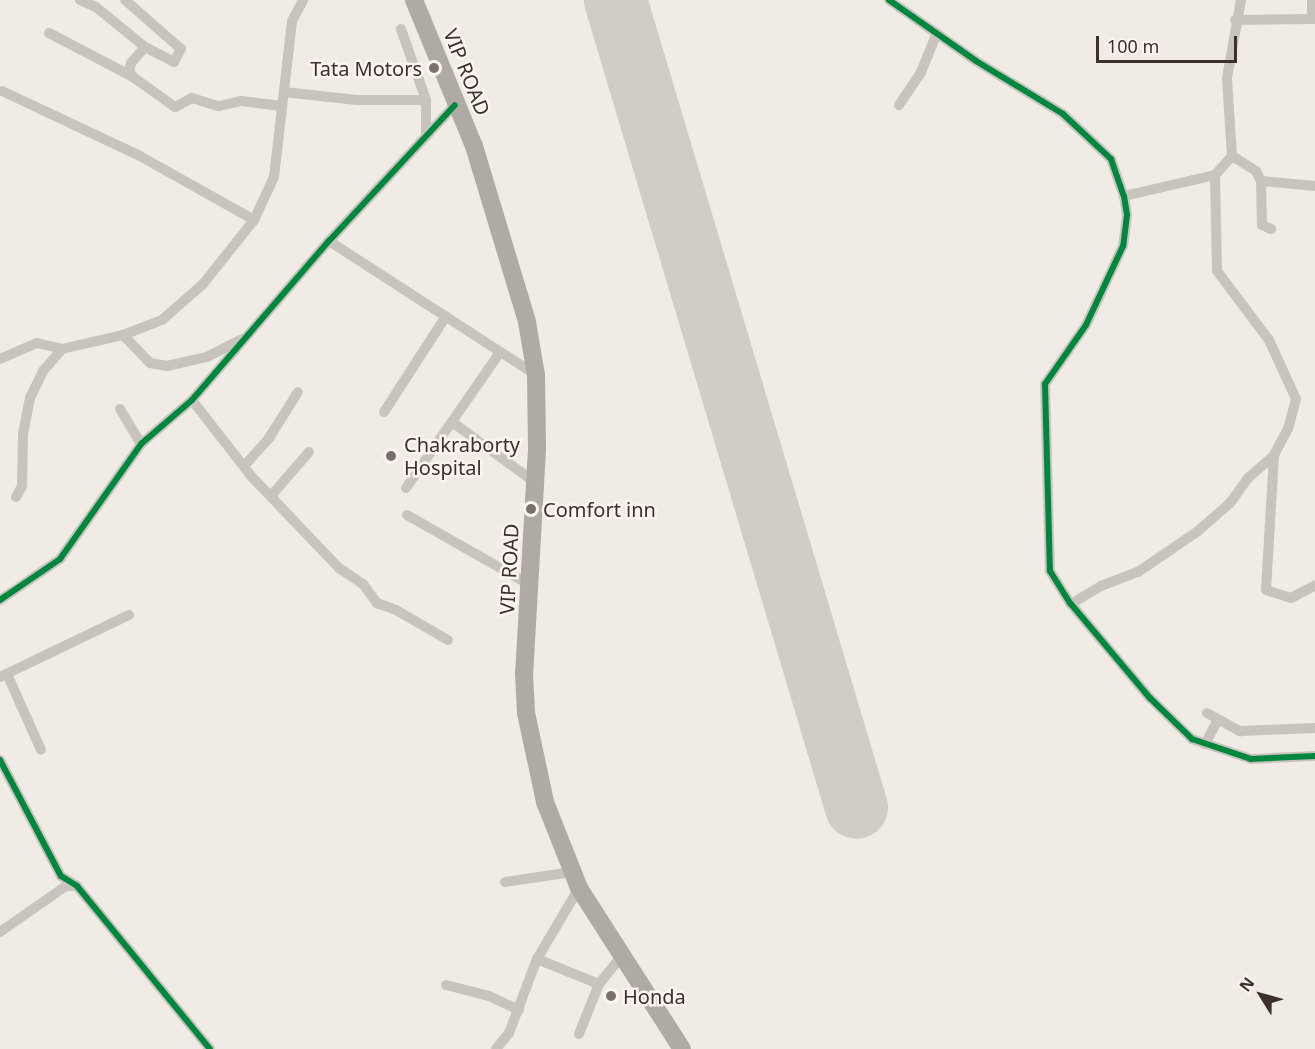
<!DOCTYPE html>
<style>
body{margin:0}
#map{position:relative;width:1315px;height:1049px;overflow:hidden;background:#f0ebe5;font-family:"Noto Sans",sans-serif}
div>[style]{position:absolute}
.runway>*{height:63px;margin:-31.5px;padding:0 31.5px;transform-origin:31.5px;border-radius:31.5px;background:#d0ccc6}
.street>*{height:10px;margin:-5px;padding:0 5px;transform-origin:5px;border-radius:5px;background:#c9c3be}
.highway>*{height:18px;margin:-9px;padding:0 9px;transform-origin:9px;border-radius:9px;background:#afaaa4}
.cycleway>*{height:6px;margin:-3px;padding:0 3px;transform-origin:3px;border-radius:3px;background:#00873e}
.dots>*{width:16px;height:16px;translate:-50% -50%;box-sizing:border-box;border:3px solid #fbf5ee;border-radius:50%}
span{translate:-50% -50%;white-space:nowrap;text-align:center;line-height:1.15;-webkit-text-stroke:5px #fbf5ee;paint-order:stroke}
.poi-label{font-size:20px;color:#3b302b}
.right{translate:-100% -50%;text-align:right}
.left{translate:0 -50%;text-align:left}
.street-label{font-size:20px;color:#3b302b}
.north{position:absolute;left:1231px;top:965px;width:60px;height:60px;-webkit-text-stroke:4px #fbf5ee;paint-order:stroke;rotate:307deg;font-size:16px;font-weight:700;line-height:24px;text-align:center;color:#3b302b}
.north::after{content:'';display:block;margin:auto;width:21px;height:27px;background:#3b302b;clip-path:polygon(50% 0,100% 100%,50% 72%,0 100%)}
.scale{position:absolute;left:1096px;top:36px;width:141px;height:27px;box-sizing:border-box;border:3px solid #3b302b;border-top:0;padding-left:8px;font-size:18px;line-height:21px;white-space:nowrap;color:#3b302b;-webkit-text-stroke:4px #fbf5ee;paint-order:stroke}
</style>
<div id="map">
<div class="runway">
<div style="left:615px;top:0;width:842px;rotate:73.37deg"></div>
</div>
<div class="street">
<div style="left:80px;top:0;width:17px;rotate:24deg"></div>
<div style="left:96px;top:7px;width:63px;rotate:39.2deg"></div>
<div style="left:145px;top:47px;width:33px;rotate:27deg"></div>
<div style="left:174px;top:62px;width:15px;rotate:-62deg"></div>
<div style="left:181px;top:49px;width:74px;rotate:-138.8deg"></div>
<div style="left:889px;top:0;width:106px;rotate:35deg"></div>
<div style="left:976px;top:61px;width:102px;rotate:31.3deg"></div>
<div style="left:1063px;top:114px;width:66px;rotate:43.2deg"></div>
<div style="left:1111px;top:159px;width:39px;rotate:71deg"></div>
<div style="left:1124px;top:196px;width:19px;rotate:81deg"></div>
<div style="left:1127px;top:215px;width:31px;rotate:97deg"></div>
<div style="left:1123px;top:246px;width:87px;rotate:115.1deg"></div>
<div style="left:1086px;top:325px;width:72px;rotate:124.8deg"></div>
<div style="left:1045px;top:384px;width:187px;rotate:88.5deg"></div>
<div style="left:1050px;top:571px;width:39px;rotate:58deg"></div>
<div style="left:1071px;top:604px;width:123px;rotate:50deg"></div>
<div style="left:1150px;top:698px;width:59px;rotate:44.3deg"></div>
<div style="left:1192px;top:739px;width:62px;rotate:18.7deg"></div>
<div style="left:1251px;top:759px;width:64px;rotate:-2.7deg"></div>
<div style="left:1312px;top:19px;width:19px;rotate:-90deg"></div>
<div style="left:1235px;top:20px;width:80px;rotate:-0.7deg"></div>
<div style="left:401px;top:29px;width:75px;rotate:70.6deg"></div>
<div style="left:426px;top:100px;width:37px;rotate:90deg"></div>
<div style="left:49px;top:33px;width:95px;rotate:27.6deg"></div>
<div style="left:133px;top:77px;width:52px;rotate:35.5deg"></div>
<div style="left:175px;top:107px;width:19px;rotate:-28deg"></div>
<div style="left:192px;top:98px;width:28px;rotate:17deg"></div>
<div style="left:219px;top:106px;width:23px;rotate:-13deg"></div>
<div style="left:241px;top:101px;width:41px;rotate:7deg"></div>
<div style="left:133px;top:77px;width:8px;rotate:-120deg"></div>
<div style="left:129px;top:70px;width:7px;rotate:-74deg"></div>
<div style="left:131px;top:63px;width:21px;rotate:-49deg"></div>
<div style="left:2px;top:91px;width:153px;rotate:25.2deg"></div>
<div style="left:140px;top:156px;width:131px;rotate:29.3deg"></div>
<div style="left:284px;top:92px;width:73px;rotate:6.3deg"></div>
<div style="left:357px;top:100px;width:69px"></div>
<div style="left:899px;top:105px;width:40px;rotate:-56deg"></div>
<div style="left:921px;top:72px;width:42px;rotate:-67.7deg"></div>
<div style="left:1232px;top:156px;width:28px;rotate:32deg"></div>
<div style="left:1256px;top:171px;width:11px;rotate:63deg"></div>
<div style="left:1261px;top:181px;width:44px;rotate:88.7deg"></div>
<div style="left:1262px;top:225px;width:10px;rotate:24deg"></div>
<div style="left:1261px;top:181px;width:54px;rotate:5.3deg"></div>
<div style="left:1124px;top:196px;width:93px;rotate:-13deg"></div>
<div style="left:329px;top:241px;width:247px;rotate:32.9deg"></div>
<div style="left:123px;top:335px;width:39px;rotate:46deg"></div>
<div style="left:150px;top:363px;width:17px;rotate:10deg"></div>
<div style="left:167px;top:366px;width:41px;rotate:-12.7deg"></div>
<div style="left:207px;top:357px;width:39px;rotate:-27deg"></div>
<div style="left:0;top:359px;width:40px;rotate:-23.4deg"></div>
<div style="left:37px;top:343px;width:26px;rotate:13deg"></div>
<div style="left:62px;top:349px;width:63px;rotate:-12.9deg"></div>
<div style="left:123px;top:335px;width:42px;rotate:-21deg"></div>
<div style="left:162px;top:320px;width:55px;rotate:-41.3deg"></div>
<div style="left:203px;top:284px;width:82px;rotate:-51.4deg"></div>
<div style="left:254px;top:220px;width:47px;rotate:-65.1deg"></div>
<div style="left:274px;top:177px;width:157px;rotate:-83.4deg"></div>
<div style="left:292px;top:21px;width:24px;rotate:-62deg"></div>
<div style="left:192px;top:400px;width:98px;rotate:52.1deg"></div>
<div style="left:252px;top:477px;width:126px;rotate:46.3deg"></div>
<div style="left:339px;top:568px;width:29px;rotate:34deg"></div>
<div style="left:363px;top:584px;width:24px;rotate:54deg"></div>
<div style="left:377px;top:603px;width:20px;rotate:20deg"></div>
<div style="left:396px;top:610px;width:60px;rotate:30deg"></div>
<div style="left:120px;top:409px;width:41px;rotate:59deg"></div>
<div style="left:384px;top:412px;width:114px;rotate:-57.1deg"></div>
<div style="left:452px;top:422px;width:104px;rotate:36deg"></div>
<div style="left:1274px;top:455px;width:135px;rotate:93.4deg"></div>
<div style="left:1266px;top:590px;width:26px;rotate:18deg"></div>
<div style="left:1291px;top:598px;width:27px;rotate:-28deg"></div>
<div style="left:244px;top:466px;width:38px;rotate:-48deg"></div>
<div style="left:269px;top:438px;width:54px;rotate:-57.8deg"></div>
<div style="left:406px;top:488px;width:165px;rotate:-55.3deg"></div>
<div style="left:271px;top:496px;width:58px;rotate:-49.2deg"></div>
<div style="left:16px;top:497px;width:13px;rotate:-61deg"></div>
<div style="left:22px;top:486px;width:52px;rotate:-88.9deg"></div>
<div style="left:23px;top:434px;width:37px;rotate:-79deg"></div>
<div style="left:30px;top:398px;width:30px;rotate:-64deg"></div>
<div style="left:43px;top:371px;width:29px;rotate:-49deg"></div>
<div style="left:407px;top:515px;width:142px;rotate:29.6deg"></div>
<div style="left:0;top:600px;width:73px;rotate:-34.3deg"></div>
<div style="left:60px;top:559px;width:141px;rotate:-54.8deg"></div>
<div style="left:141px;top:444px;width:67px;rotate:-40.8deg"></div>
<div style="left:192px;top:400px;width:210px;rotate:-49.3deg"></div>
<div style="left:329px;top:241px;width:185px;rotate:-47.2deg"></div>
<div style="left:1071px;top:604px;width:35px;rotate:-31deg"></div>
<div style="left:1101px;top:586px;width:40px;rotate:-21deg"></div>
<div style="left:1138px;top:572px;width:73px;rotate:-34.3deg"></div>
<div style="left:1198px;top:531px;width:43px;rotate:-41.2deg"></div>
<div style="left:1230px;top:503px;width:31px;rotate:-54deg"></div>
<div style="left:1248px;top:478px;width:35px;rotate:-41deg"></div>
<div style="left:1274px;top:455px;width:30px;rotate:-62deg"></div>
<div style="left:1288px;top:429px;width:31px;rotate:-75deg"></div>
<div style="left:1296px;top:399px;width:65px;rotate:-114.6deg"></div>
<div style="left:1269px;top:340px;width:86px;rotate:-127deg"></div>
<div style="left:1217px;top:271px;width:96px;rotate:-91.2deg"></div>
<div style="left:1215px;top:175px;width:25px;rotate:-48deg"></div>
<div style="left:1232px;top:156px;width:78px;rotate:-93.7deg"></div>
<div style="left:1227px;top:78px;width:79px;rotate:-79.8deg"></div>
<div style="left:7px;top:674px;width:83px;rotate:65.9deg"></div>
<div style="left:0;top:677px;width:143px;rotate:-25.7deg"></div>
<div style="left:1207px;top:713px;width:38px;rotate:29deg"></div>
<div style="left:1240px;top:731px;width:75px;rotate:-2.3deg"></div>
<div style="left:1205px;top:744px;width:26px;rotate:-62deg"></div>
<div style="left:0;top:760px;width:131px;rotate:62.3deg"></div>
<div style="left:61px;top:876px;width:19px;rotate:32deg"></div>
<div style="left:77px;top:886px;width:210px;rotate:50.8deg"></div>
<div style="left:505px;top:882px;width:68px;rotate:-8.5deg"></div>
<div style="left:0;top:932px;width:80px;rotate:-34.9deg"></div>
<div style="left:66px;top:886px;width:11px"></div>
<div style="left:537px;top:959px;width:67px;rotate:22deg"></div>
<div style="left:446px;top:985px;width:44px;rotate:14.3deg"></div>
<div style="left:489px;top:996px;width:33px;rotate:25deg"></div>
<div style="left:579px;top:1034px;width:54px;rotate:-68.2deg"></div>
<div style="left:599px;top:984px;width:38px;rotate:-51deg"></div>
<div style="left:496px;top:1049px;width:21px;rotate:-51deg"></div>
<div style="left:509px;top:1033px;width:79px;rotate:-69.3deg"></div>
<div style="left:537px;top:959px;width:82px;rotate:-59.4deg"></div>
</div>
<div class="highway">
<div style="left:414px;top:0;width:158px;rotate:67.7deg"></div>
<div style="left:474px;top:146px;width:184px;rotate:73.2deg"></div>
<div style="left:527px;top:322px;width:54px;rotate:80.4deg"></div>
<div style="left:536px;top:375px;width:75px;rotate:89.2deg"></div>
<div style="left:537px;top:450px;width:224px;rotate:93.3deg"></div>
<div style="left:524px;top:674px;width:39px;rotate:87deg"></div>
<div style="left:526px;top:713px;width:91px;rotate:77.9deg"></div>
<div style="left:545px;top:802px;width:92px;rotate:68.4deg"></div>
<div style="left:579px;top:888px;width:191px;rotate:57.4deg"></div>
</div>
<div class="cycleway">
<div style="left:889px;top:0;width:106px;rotate:35deg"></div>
<div style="left:976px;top:61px;width:102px;rotate:31.3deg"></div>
<div style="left:1063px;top:114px;width:66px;rotate:43.2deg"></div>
<div style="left:1111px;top:159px;width:39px;rotate:71deg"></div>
<div style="left:1124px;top:196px;width:19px;rotate:81deg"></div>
<div style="left:1127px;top:215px;width:31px;rotate:97deg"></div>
<div style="left:1123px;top:246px;width:87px;rotate:115.1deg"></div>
<div style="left:1086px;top:325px;width:72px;rotate:124.8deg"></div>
<div style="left:1045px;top:384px;width:187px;rotate:88.5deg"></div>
<div style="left:1050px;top:571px;width:39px;rotate:58deg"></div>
<div style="left:1071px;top:604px;width:123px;rotate:50deg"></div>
<div style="left:1150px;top:698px;width:59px;rotate:44.3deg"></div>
<div style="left:1192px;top:739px;width:62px;rotate:18.7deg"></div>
<div style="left:1251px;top:759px;width:64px;rotate:-2.7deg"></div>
<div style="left:0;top:600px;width:73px;rotate:-34.3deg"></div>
<div style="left:60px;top:559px;width:141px;rotate:-54.8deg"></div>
<div style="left:141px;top:444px;width:67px;rotate:-40.8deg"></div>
<div style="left:192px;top:400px;width:210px;rotate:-49.3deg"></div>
<div style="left:329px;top:241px;width:185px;rotate:-47.2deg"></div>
<div style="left:0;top:760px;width:131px;rotate:62.3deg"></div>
<div style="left:61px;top:876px;width:19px;rotate:32deg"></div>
<div style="left:77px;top:886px;width:210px;rotate:50.8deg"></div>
</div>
<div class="dots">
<div style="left:434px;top:68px;background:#7a716c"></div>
<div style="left:391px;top:456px;background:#7a716c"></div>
<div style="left:531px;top:509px;background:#7a716c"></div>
<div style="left:611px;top:996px;background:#7a716c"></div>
</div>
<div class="poi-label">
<span class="right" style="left:422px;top:68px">Tata Motors</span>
<span class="left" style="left:404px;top:456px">Chakraborty<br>Hospital</span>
<span class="left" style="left:543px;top:509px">Comfort inn</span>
<span class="left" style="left:623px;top:996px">Honda</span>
</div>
<div class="street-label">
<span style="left:467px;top:72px;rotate:68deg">VIP ROAD</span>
<span style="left:509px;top:569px;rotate:-87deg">VIP ROAD</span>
</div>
<div class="north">N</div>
<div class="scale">100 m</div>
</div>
